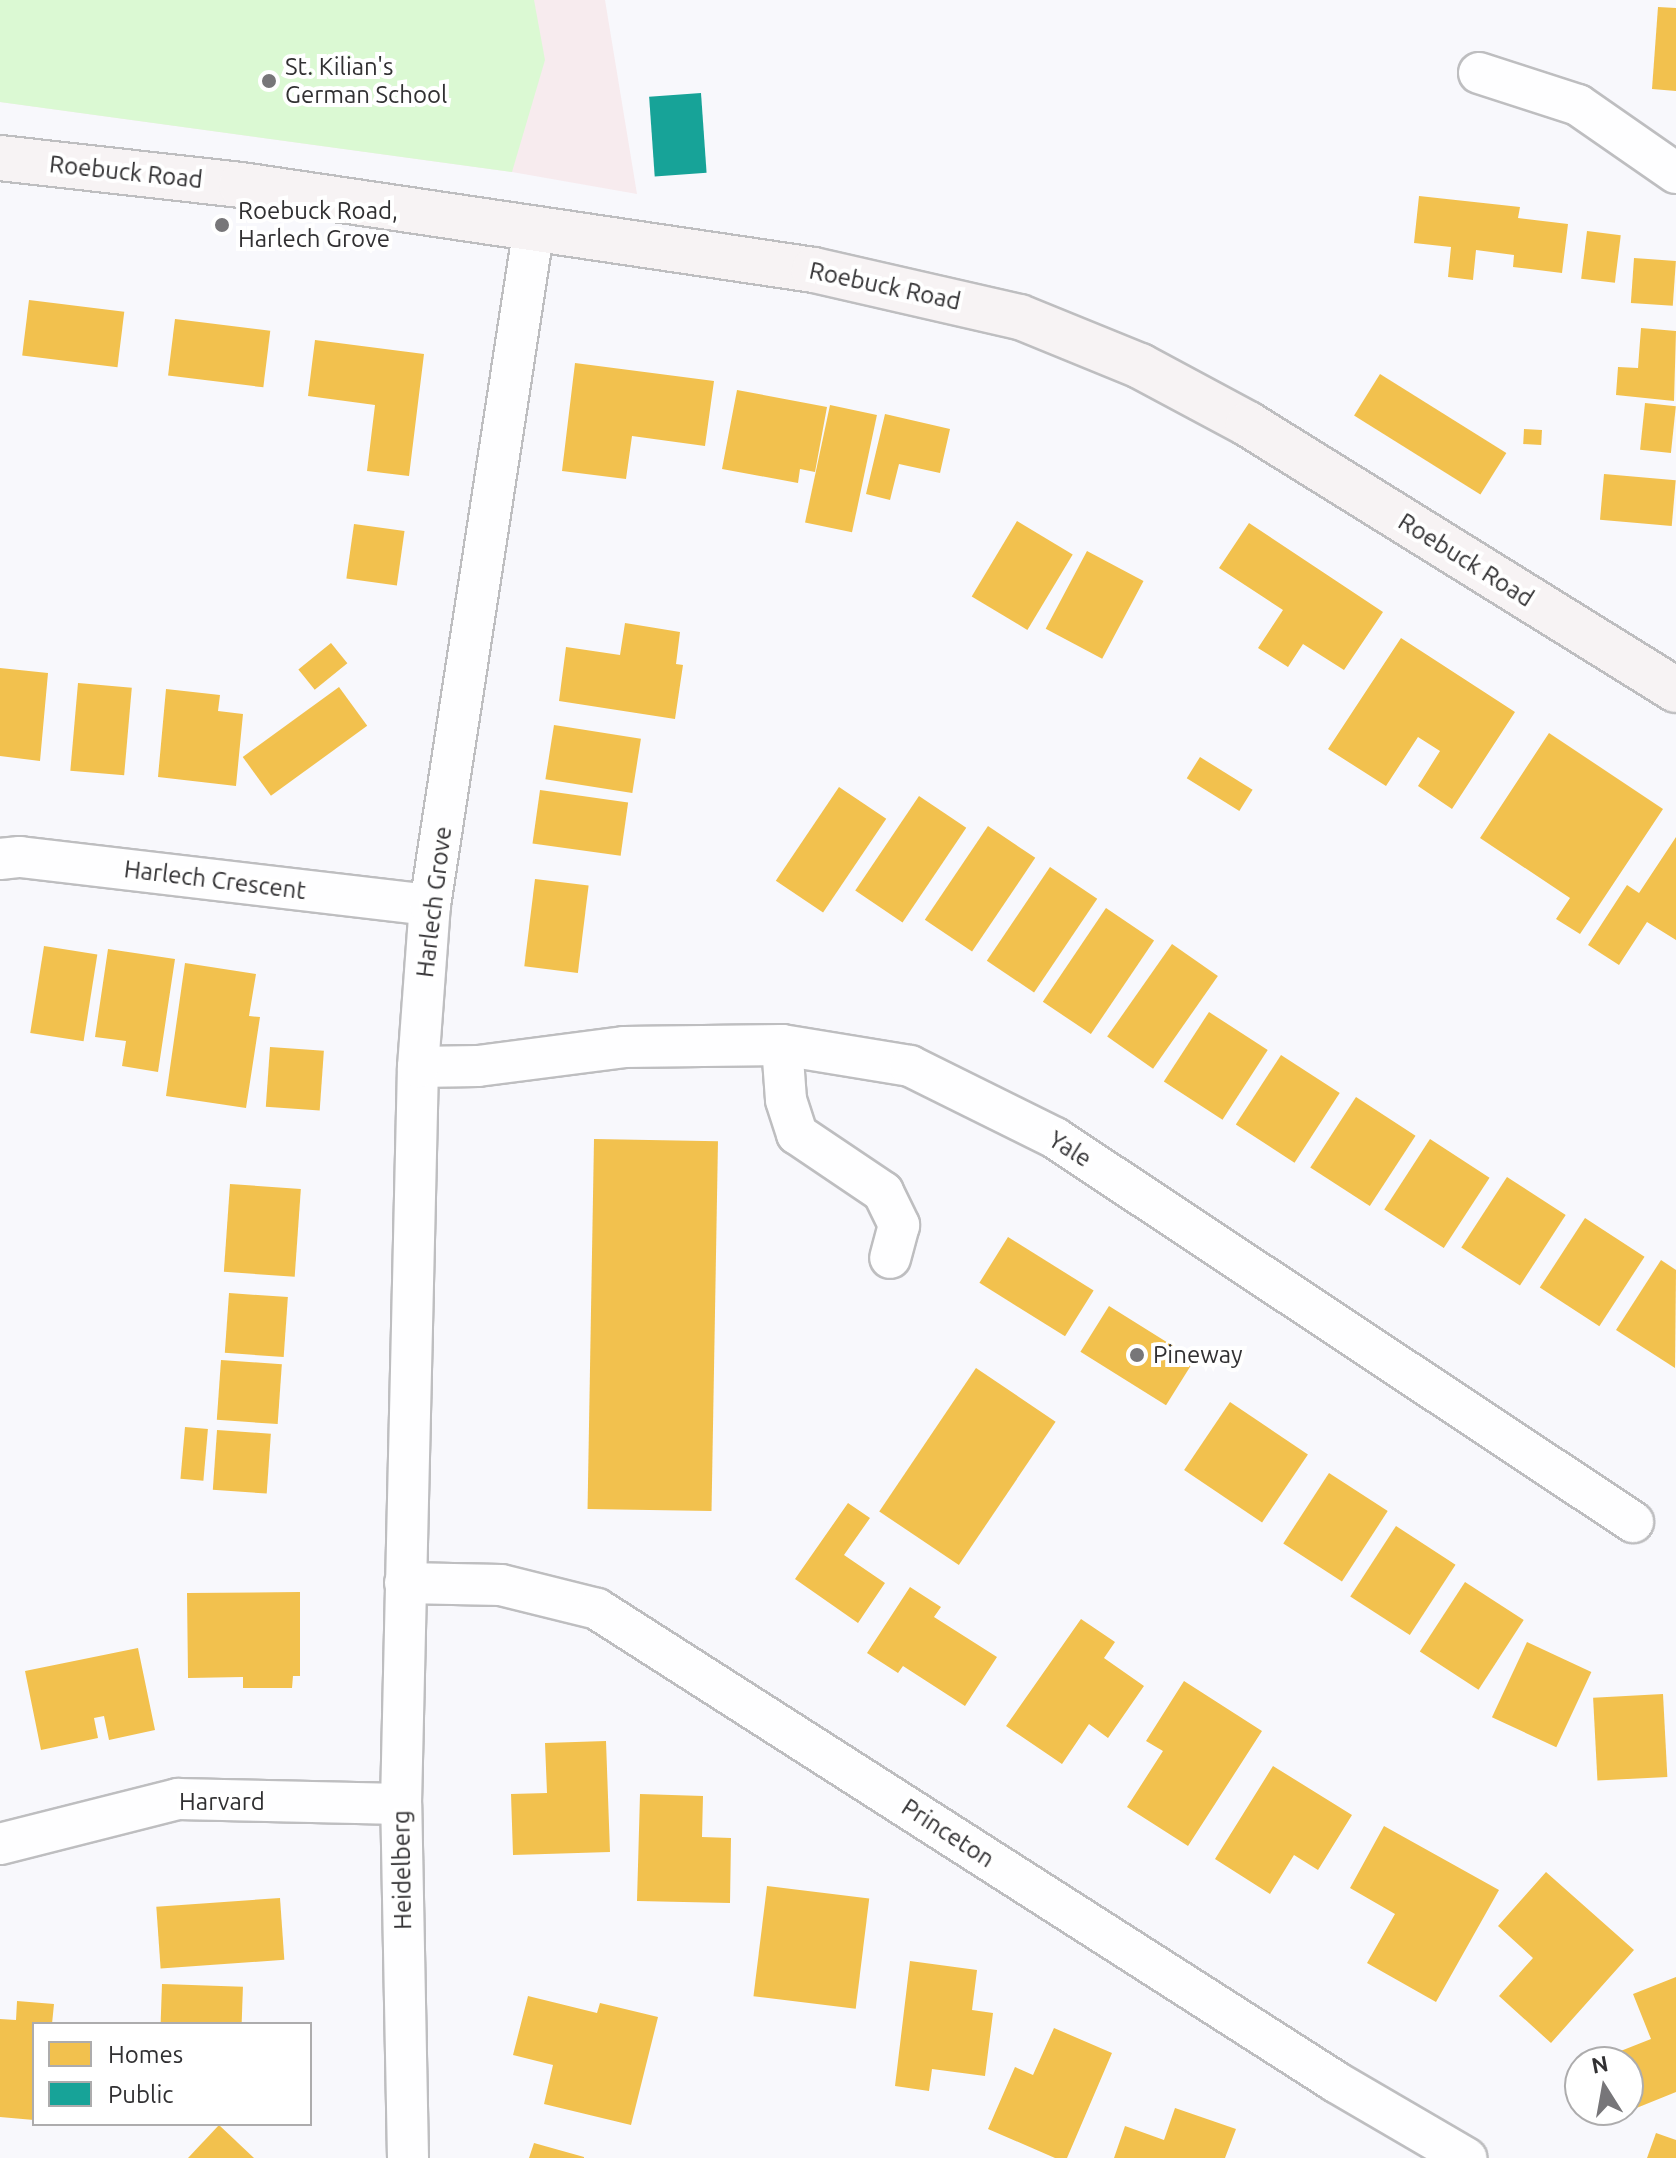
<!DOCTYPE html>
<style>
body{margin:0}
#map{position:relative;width:1676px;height:2158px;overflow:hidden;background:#f8f8fc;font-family:Ubuntu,sans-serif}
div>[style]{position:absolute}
.education>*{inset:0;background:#f7ebee}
.green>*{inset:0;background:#dbf9d3}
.homes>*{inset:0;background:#f2c14e;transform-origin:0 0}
.public>*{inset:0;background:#17a398;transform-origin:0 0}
.roads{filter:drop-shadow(2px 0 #bebec0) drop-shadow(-2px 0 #bebec0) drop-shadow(0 2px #bebec0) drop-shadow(0 -2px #bebec0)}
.street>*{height:40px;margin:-20px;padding:0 20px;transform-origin:20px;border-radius:20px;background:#fefeff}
.secondary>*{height:44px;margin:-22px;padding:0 22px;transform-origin:22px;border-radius:22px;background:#f7f3f4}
.dots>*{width:22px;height:22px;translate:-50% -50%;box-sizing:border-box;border:4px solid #fff;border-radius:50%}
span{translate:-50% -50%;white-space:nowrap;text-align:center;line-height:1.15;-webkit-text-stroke:8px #fff;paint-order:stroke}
.poi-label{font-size:24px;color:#313032}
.left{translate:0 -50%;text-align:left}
.street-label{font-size:24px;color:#313032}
.legend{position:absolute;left:32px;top:2022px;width:280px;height:104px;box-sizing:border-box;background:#fff;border:2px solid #adacad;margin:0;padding:10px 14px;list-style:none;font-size:24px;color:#313032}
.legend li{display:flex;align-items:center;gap:16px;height:40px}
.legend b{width:40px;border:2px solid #adacad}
.north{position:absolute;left:1564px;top:2046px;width:80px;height:80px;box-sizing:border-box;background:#fff;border:2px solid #adacad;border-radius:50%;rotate:349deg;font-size:22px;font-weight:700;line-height:32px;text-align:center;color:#313032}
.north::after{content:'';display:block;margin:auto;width:28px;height:36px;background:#777679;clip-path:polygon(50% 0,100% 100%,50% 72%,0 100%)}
</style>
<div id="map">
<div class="education">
<div style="clip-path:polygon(0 0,605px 0,637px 194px,512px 172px,0 102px)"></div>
</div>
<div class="green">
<div style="clip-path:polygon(0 0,534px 0,545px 60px,512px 172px,0 102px)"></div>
</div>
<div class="homes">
<div style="clip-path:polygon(1658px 7px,1676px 8px,1676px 91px,1652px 89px)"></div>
<div style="clip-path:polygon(1419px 196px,1520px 207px,1518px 218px,1568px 224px,1562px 273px,1513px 267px,1514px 255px,1476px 250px,1473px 280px,1448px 277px,1451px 247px,1414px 243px)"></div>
<div style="left:1587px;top:231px;width:34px;height:48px;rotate:7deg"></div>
<div style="left:1634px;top:258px;width:42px;height:45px;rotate:4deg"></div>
<div style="left:29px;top:300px;width:96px;height:56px;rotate:7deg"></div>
<div style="left:175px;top:319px;width:96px;height:57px;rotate:7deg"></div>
<div style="clip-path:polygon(1641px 328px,1676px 331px,1674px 401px,1616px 395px,1618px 367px,1638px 368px)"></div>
<div style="clip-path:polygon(315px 340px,424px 354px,409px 476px,367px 471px,375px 405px,308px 396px)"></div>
<div style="clip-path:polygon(575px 363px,714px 381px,705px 446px,632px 436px,626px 479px,562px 471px)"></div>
<div style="left:1380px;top:374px;width:149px;height:49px;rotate:32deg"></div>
<div style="clip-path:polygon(737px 390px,827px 407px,815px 472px,800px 469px,798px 483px,722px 469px)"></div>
<div style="left:1645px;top:403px;width:31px;height:47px;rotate:6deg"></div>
<div style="left:830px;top:405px;width:48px;height:120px;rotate:12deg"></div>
<div style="clip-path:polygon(885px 414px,950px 429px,940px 473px,899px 464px,890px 500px,866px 494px)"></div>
<div style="left:1524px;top:429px;width:18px;height:15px;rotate:3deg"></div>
<div style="left:1604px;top:474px;width:72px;height:46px;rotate:5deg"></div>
<div style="left:1017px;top:521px;width:65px;height:88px;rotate:31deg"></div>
<div style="clip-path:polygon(1249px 523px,1383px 612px,1344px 670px,1303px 644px,1288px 667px,1258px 648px,1283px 610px,1219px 568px)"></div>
<div style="left:354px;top:524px;width:51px;height:55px;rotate:8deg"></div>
<div style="left:1087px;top:551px;width:64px;height:88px;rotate:28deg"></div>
<div style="clip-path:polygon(625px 623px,680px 632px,676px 664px,683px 665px,675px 719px,559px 701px,566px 647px,620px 655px)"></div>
<div style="clip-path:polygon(1401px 638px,1515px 712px,1452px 809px,1418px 786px,1440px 751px,1418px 737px,1386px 786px,1328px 749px)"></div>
<div style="left:331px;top:643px;width:26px;height:42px;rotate:51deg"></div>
<div style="clip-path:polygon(0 668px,48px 673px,40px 761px,0 756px)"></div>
<div style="left:78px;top:683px;width:54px;height:88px;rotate:5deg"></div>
<div style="left:339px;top:687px;width:48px;height:119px;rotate:54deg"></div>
<div style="clip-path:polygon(166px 689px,220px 695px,218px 711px,243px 714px,236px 786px,158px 777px)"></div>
<div style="left:554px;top:725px;width:88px;height:55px;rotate:9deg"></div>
<div style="clip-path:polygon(1549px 733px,1663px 809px,1580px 934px,1556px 919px,1570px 898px,1480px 838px)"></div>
<div style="left:1200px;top:757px;width:62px;height:25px;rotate:32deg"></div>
<div style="left:839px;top:787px;width:57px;height:113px;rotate:34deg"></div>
<div style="left:540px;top:790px;width:89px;height:54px;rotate:8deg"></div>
<div style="left:919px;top:796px;width:57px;height:114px;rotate:34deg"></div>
<div style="left:988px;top:826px;width:57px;height:113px;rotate:34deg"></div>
<div style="clip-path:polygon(1676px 837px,1676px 940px,1647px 922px,1619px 965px,1588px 945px,1627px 885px,1639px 893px)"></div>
<div style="left:1050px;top:867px;width:57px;height:113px;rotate:34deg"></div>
<div style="left:535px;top:879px;width:54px;height:88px;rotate:7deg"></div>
<div style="left:1106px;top:908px;width:58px;height:113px;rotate:34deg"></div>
<div style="left:1172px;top:944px;width:56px;height:113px;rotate:35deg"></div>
<div style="left:44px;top:946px;width:54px;height:88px;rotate:9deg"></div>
<div style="clip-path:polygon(108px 949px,175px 959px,158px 1072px,122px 1066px,126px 1041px,95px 1037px)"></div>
<div style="clip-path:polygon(185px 963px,256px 974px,249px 1016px,260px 1017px,246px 1108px,166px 1096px)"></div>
<div style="left:1209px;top:1012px;width:70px;height:83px;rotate:33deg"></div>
<div style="left:270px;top:1047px;width:54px;height:60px;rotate:4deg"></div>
<div style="left:1281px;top:1055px;width:70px;height:83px;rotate:33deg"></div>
<div style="left:1356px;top:1097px;width:71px;height:84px;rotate:33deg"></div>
<div style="left:594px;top:1139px;width:124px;height:370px;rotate:1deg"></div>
<div style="left:1430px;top:1139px;width:71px;height:84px;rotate:33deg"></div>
<div style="left:1507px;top:1177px;width:70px;height:84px;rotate:33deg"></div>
<div style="left:230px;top:1184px;width:71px;height:88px;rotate:4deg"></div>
<div style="left:1585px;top:1218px;width:71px;height:83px;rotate:33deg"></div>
<div style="left:1008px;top:1237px;width:101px;height:54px;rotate:32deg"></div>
<div style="clip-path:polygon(1661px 1260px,1676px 1270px,1675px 1368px,1616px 1330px)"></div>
<div style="left:229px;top:1293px;width:59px;height:60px;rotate:4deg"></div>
<div style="left:1109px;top:1306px;width:101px;height:54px;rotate:32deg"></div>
<div style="left:221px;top:1360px;width:61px;height:60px;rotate:4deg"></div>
<div style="left:976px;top:1368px;width:96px;height:173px;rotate:34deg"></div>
<div style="left:1230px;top:1402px;width:94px;height:82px;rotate:34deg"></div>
<div style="left:185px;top:1427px;width:23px;height:52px;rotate:5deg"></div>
<div style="left:217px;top:1430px;width:54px;height:60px;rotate:4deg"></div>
<div style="left:1329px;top:1473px;width:70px;height:84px;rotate:33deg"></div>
<div style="clip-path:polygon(848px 1503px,870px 1518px,844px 1555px,885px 1583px,858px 1623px,795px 1579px)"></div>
<div style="left:1396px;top:1526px;width:71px;height:84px;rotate:33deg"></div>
<div style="left:1465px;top:1582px;width:70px;height:83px;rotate:33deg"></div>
<div style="clip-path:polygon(910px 1587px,941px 1607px,934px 1617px,997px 1657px,965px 1706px,903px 1666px,898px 1673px,867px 1653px)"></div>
<div style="clip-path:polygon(300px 1592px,300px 1676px,293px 1676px,292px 1688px,243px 1688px,243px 1677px,188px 1678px,187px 1593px)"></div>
<div style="clip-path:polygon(1081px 1619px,1115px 1642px,1104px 1658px,1144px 1686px,1108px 1738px,1089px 1724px,1062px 1764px,1006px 1726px)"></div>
<div style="left:1527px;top:1642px;width:71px;height:83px;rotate:25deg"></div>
<div style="clip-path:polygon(138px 1648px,155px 1730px,109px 1740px,104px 1716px,94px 1718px,98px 1738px,41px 1750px,25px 1671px)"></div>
<div style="clip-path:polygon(1184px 1681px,1262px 1731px,1188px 1846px,1127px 1807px,1163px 1751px,1146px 1741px)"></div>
<div style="left:1663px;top:1694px;width:83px;height:70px;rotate:87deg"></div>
<div style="clip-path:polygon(606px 1741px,610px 1852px,513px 1855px,511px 1794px,547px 1793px,545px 1743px)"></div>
<div style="clip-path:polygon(1273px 1766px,1352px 1815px,1318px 1870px,1294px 1855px,1270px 1894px,1215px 1859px)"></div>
<div style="clip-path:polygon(640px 1794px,703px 1796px,702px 1837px,731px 1838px,730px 1903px,637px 1901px)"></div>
<div style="clip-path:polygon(1384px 1826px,1499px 1890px,1436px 2002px,1367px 1963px,1395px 1914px,1350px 1888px)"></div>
<div style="clip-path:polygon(1546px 1872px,1634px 1950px,1551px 2043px,1499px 1996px,1533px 1958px,1498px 1926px)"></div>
<div style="left:767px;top:1886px;width:103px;height:111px;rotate:7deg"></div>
<div style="left:280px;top:1898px;width:62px;height:124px;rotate:86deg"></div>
<div style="clip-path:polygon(910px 1961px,977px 1970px,972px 2010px,993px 2013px,985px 2076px,932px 2069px,929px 2091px,895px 2086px)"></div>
<div style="clip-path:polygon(1676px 1977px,1676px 2092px,1634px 2109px,1628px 2093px,1628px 2062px,1616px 2062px,1613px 2054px,1651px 2039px,1633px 1994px)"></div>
<div style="left:162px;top:1984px;width:81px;height:40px;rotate:2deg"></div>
<div style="clip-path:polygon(528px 1996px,597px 2013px,600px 2003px,658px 2017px,631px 2125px,544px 2104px,553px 2065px,513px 2055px)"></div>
<div style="clip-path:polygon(17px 2001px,54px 2004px,52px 2024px,34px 2024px,34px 2120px,0 2117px,0 2019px,16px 2020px)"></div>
<div style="clip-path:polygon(1054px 2028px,1112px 2053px,1067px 2158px,1055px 2158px,988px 2129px,1015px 2067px,1033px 2075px)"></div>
<div style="clip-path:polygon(1175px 2108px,1236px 2129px,1225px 2158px,1114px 2158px,1125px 2126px,1164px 2140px)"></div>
<div style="clip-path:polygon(219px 2125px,254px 2158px,188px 2158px)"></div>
<div style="clip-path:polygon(1656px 2133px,1676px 2140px,1676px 2158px,1647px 2158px)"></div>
<div style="clip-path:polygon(534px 2143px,584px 2157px,584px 2158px,529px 2158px)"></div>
</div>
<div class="public">
<div style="left:701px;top:93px;width:80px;height:52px;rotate:86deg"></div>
</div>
<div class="roads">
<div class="street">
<div style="left:1479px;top:73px;width:104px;rotate:17.9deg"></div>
<div style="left:1578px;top:105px;width:119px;rotate:34.8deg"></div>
<div style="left:0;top:859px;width:20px;rotate:-6deg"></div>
<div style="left:20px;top:857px;width:413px;rotate:6.7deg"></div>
<div style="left:782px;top:1045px;width:55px;rotate:85.8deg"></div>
<div style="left:786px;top:1100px;width:36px;rotate:72deg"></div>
<div style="left:797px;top:1134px;width:104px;rotate:34deg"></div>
<div style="left:883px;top:1192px;width:37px;rotate:64deg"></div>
<div style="left:899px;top:1225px;width:34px;rotate:105deg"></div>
<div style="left:418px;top:1067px;width:60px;rotate:-1deg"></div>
<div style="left:478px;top:1066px;width:147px;rotate:-7.4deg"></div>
<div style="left:624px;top:1047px;width:158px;rotate:-0.7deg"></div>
<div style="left:782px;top:1045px;width:130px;rotate:9.3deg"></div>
<div style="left:910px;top:1066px;width:162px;rotate:26.4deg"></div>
<div style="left:1055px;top:1138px;width:694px;rotate:33.6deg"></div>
<div style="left:405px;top:1583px;width:96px;rotate:1.2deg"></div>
<div style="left:501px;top:1585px;width:99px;rotate:14deg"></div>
<div style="left:597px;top:1609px;width:877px;rotate:32.62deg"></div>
<div style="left:1336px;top:2082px;width:151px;rotate:30.3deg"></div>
<div style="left:0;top:1844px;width:184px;rotate:-14.2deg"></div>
<div style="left:178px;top:1799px;width:223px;rotate:1.3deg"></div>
<div style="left:408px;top:2158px;width:354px;rotate:-91.1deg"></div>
<div style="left:401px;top:1804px;width:737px;rotate:-88.68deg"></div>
<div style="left:418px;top:1067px;width:162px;rotate:-85.8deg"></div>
<div style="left:430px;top:905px;width:686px;rotate:-81.28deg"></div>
</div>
<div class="secondary">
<div style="left:0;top:158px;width:243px;rotate:6.4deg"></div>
<div style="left:241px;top:185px;width:579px;rotate:8.44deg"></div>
<div style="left:814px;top:270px;width:211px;rotate:12.9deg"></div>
<div style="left:1020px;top:317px;width:130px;rotate:22.2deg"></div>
<div style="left:1140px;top:366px;width:123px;rotate:28.2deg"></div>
<div style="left:1248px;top:424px;width:504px;rotate:31.86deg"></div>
</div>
</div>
<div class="dots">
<div style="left:269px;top:81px;background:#777679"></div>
<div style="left:222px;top:225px;background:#777679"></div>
<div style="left:1137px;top:1355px;background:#777679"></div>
</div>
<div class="poi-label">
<span class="left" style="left:285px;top:81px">St. Kilian's<br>German School</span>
<span class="left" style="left:238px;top:225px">Roebuck Road,<br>Harlech Grove</span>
<span class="left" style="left:1153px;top:1355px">Pineway</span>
</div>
<div class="street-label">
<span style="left:126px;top:172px;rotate:6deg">Roebuck Road</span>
<span style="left:885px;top:286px;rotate:12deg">Roebuck Road</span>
<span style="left:1466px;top:560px;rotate:32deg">Roebuck Road</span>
<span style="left:215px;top:880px;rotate:7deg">Harlech Crescent</span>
<span style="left:434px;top:902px;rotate:-83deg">Harlech Grove</span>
<span style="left:1070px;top:1149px;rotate:32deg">Yale</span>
<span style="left:222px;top:1802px">Harvard</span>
<span style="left:948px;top:1833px;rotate:33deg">Princeton</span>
<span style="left:402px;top:1870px;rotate:-91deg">Heidelberg</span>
</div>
<ul class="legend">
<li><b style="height:22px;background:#f2c14e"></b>Homes</li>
<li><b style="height:22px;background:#17a398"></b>Public</li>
</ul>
<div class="north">N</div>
</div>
